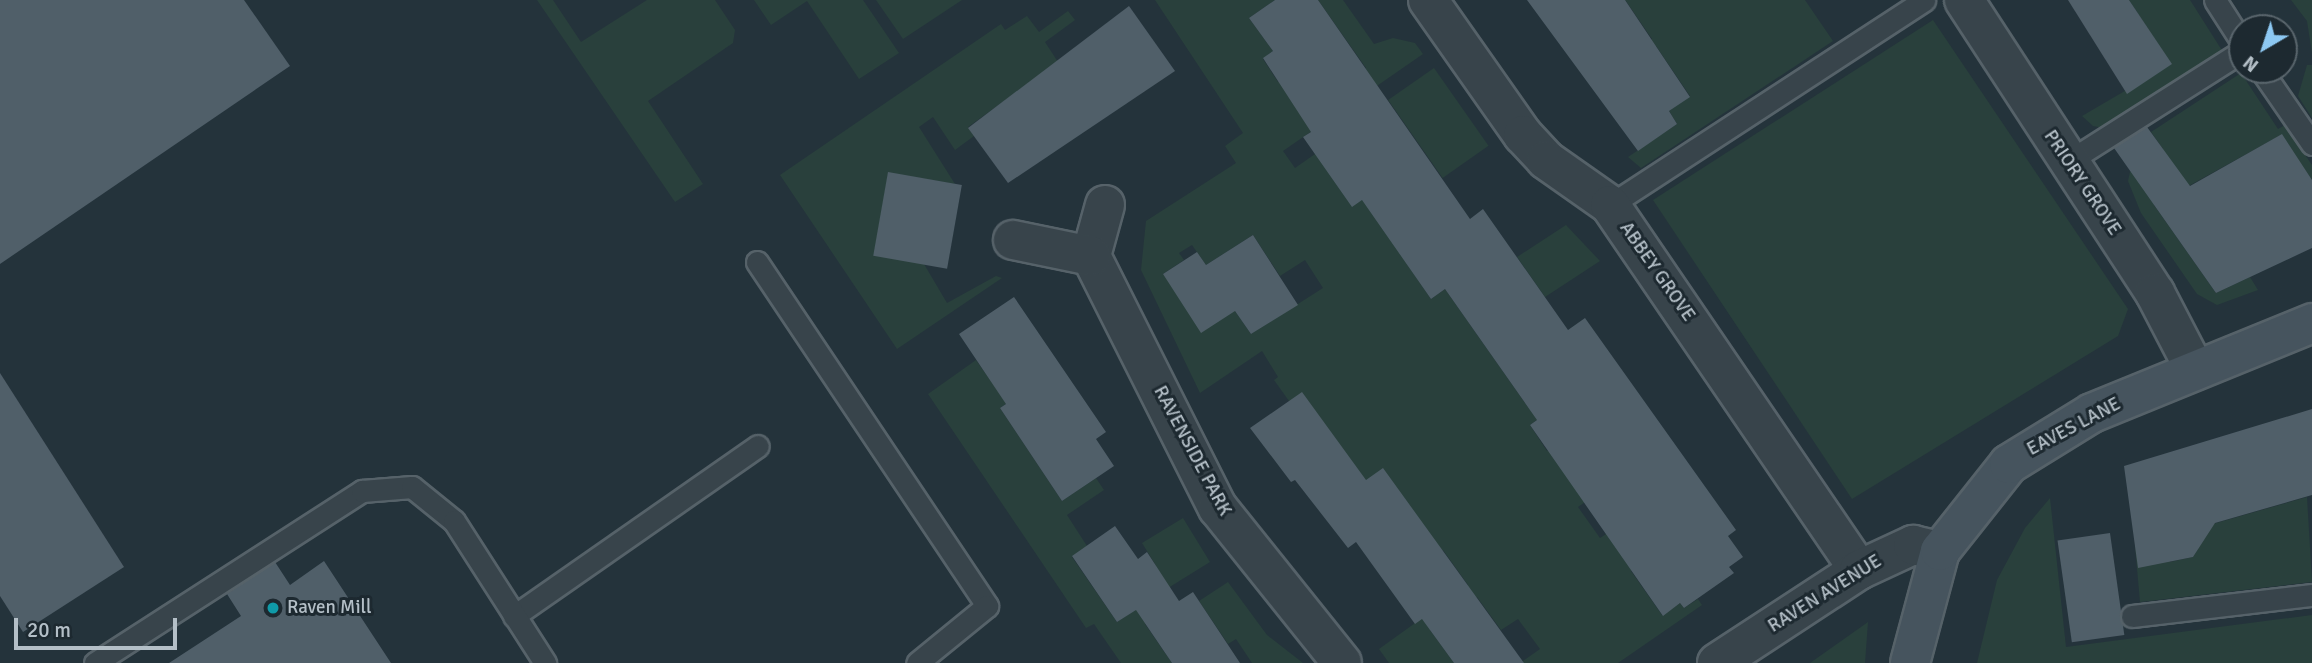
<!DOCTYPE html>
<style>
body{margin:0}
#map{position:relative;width:2312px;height:663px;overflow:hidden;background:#24333b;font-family:Signika,sans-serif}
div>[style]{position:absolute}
.green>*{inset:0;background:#29403c;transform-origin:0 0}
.building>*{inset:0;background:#505f69;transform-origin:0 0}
.roads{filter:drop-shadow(2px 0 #566269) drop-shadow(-2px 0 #566269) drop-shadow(0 2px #566269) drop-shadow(0 -2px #566269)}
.service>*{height:21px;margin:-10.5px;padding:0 10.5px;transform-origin:10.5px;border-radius:10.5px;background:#38444b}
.minor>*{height:38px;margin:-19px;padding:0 19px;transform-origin:19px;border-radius:19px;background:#38444b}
.secondary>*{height:38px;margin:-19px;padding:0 19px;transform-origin:19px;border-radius:19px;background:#46545e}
.dots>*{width:19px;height:19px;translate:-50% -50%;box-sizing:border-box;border:4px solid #1d2930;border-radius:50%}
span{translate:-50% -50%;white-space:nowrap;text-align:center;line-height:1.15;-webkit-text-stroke:6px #1d2930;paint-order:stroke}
.street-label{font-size:19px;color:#b4bfc7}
.poi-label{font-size:19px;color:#b4bfc7}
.left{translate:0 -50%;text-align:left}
.north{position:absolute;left:2228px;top:14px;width:70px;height:70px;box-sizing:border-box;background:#1d2930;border:2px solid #59656c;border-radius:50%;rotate:219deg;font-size:19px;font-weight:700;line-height:28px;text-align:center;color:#b4bfc7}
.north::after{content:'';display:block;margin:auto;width:24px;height:32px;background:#8dc8f2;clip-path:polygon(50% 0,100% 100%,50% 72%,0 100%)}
.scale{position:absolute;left:14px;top:618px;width:163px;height:32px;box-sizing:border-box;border:4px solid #b4bfc7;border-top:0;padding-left:9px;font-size:21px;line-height:24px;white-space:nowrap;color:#b4bfc7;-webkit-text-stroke:5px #1d2930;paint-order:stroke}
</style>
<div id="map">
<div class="green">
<div style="clip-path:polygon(537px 0,553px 0,581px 42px,647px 0,715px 0,735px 30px,733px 43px,648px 101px,703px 184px,675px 202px)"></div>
<div style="clip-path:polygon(754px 0,863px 0,899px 53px,859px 79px,807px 1px,771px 25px)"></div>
<div style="clip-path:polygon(876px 0,962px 0,903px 39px)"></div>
<div style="clip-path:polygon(evenodd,1155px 0,1275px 0,1249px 18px,1273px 51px,1263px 59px,1278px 82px,1289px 75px,1311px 106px,1366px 68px,1318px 0,1343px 0,1374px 44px,1393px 38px,1415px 43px,1423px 54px,1283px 151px,1295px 168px,1325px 147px,1352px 206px,1371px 194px,1395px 230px,1451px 192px,1459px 204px,1407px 264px,1431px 299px,1445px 289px,1528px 407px,1543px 398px,1551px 410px,1530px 425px,1547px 451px,1570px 436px,1667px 445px,1578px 507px,1600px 538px,1623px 523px,1648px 559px,1631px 571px,1662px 615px,1680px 603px,1684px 608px,1698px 599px,1702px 605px,1618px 663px,1520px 663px,1540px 649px,1518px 619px,1501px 630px,1477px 597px,1430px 630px,1454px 663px,1389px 663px,1379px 649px,1468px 585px,1443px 550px,1420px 566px,1330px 505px,1289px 401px,1274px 380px,1278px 377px,1262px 351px,1200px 393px,1141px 270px,1146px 221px,1236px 163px,1225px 146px,1243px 133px,1155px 0,1253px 235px,1280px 276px,1305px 260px,1323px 288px,1251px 334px,1235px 311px,1163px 274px,1184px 260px,1179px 253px,1192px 245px,1206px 265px,1253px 235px)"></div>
<div style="clip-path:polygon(1620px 0,1805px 0,1833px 41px,1641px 168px,1628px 157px,1677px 124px,1669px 111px,1690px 96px,1656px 46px,1634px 52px,1652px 39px,1626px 1px)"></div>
<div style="clip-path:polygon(2129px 0,2190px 0,2223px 52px,2104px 128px,2093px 126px,2082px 116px,2171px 64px)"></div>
<div style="clip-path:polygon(2291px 0,2312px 0,2312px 53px,2307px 21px)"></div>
<div style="clip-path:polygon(1068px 11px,1075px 20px,1045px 42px,1058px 62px,968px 127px,974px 136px,955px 150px,933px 117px,919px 127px,955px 184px,889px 173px,924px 264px,947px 303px,996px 276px,1002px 278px,897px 349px,780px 175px,1001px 24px,1005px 30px,1027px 16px,1039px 32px)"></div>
<div style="clip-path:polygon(1933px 20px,2128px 309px,2118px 336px,1852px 499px,1653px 200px)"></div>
<div style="clip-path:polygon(2307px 65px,2312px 65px,2312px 118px,2298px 96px)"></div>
<div style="left:1434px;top:68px;width:95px;height:56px;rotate:55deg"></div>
<div style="clip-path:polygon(2241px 73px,2278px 129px,2285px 125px,2312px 165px,2312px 180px,2281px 135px,2154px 205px,2216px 293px,2250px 277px,2258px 290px,2217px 305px,2197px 294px,2141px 213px,2128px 181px,2130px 172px,2163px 149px,2151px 132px)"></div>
<div style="clip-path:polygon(1566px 225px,1600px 261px,1545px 297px,1517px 257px)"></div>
<div style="clip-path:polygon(976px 360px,996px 388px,1051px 373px,1000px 408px,1062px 501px,1096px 478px,1104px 490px,1067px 515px,1087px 546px,1072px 557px,1117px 622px,1156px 596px,1165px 610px,1145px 624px,1172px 663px,1121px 663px,1094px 624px,1086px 628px,928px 394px)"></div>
<div style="clip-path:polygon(2307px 497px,2312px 582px,2140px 602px,2135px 546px,2160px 539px,2170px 562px,2193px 557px,2198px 549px,2192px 530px)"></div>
<div style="clip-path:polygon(2050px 498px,2066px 647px,2312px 615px,2312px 663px,1977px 663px,1997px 580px,2025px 528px)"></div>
<div style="clip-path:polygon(1183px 518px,1210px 562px,1160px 593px,1155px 564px,1142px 543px)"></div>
<div style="clip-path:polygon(1228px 582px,1267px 635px,1303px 663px,1252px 663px,1236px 639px,1228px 644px,1199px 601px)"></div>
<div style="clip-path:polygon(1868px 622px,1865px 663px,1810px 663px)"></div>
</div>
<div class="building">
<div style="clip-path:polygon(0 0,244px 0,290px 66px,0 264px)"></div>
<div style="clip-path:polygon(1275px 0,1318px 0,1470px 219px,1483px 209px,1568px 330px,1585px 318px,1736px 530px,1728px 536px,1743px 557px,1729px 567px,1734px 573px,1684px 608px,1680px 603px,1663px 616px,1530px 425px,1537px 420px,1445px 289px,1431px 299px,1362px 200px,1352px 207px,1303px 137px,1311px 132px,1263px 58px,1273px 51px,1249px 18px)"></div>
<div style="clip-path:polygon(1527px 0,1625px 0,1690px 97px,1669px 111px,1677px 124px,1638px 151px)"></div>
<div style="clip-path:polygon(2068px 0,2129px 0,2172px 64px,2127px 94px)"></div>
<div style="clip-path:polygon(1129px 6px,1175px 71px,1008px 183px,968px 128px)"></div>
<div style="clip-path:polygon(2147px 127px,2190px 186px,2282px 134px,2312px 180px,2312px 248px,2216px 293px,2114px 148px)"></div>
<div style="left:888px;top:172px;width:75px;height:85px;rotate:10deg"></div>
<div style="clip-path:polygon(1253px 235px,1298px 305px,1251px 334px,1235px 311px,1201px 333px,1163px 274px,1197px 252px,1206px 265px)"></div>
<div style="clip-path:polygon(1014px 297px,1106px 432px,1096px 439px,1114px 466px,1062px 501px,1000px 408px,1006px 404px,959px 334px)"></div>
<div style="clip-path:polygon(0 373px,124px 567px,23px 632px,0 596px)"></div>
<div style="clip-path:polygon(1302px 392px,1366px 480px,1383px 468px,1524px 663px,1454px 663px,1422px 619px,1415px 624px,1356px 542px,1348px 548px,1295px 480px,1291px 482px,1250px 428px)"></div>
<div style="clip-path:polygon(2312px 409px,2312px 495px,2215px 523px,2193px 557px,2138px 568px,2124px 466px)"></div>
<div style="clip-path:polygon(1115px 526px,1138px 559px,1147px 552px,1179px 601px,1193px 592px,1240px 663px,1172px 663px,1136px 610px,1117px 622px,1072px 556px)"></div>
<div style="left:2110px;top:533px;width:103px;height:53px;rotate:82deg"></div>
<div style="clip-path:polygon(324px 561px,391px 663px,169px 663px,241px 616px,227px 594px,275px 562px,290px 585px)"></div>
</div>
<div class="roads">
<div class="service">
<div style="left:2215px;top:0;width:50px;rotate:57.3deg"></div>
<div style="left:2261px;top:70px;width:90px;rotate:55.4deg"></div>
<div style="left:2069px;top:161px;width:205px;rotate:-32.4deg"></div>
<div style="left:1610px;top:205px;width:375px;rotate:-33.1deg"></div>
<div style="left:757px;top:262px;width:414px;rotate:56.2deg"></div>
<div style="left:987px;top:606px;width:90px;rotate:140.8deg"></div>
<div style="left:514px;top:616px;width:297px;rotate:-34.9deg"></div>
<div style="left:2132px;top:616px;width:181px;rotate:-6.7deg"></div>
<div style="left:95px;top:663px;width:318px;rotate:-32.8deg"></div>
<div style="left:362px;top:491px;width:50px;rotate:-4.6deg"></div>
<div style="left:412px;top:487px;width:54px;rotate:39deg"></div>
<div style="left:454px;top:521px;width:169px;rotate:57.3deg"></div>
</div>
<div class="minor">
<div style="left:1428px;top:0;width:165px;rotate:54.9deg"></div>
<div style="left:1523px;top:135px;width:34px;rotate:47deg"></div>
<div style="left:1546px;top:160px;width:78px;rotate:35.1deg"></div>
<div style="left:1610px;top:205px;width:442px;rotate:55.7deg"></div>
<div style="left:1964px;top:0;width:350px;rotate:56.9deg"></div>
<div style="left:2155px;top:293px;width:87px;rotate:62.5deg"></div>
<div style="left:1105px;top:205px;width:53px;rotate:105.4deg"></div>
<div style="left:1091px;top:256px;width:282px;rotate:63.3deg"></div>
<div style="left:1218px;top:508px;width:198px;rotate:51.3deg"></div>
<div style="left:1013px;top:240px;width:80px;rotate:11.6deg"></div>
<div style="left:1717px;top:663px;width:170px;rotate:-33.2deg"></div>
<div style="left:1859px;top:570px;width:60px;rotate:-24.8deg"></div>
<div style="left:1913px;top:545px;width:28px;rotate:13deg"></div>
</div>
<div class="secondary">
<div style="left:1910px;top:663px;width:116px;rotate:-75deg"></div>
<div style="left:1940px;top:551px;width:111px;rotate:-51.6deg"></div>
<div style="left:2009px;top:464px;width:97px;rotate:-31.6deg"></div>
<div style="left:2092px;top:413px;width:238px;rotate:-22.2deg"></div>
</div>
</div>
<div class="dots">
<div style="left:273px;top:608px;background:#0f9aa8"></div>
</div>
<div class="street-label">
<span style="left:2082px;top:183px;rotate:56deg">PRIORY GROVE</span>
<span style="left:1657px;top:272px;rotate:55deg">ABBEY GROVE</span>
<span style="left:2074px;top:427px;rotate:-28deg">EAVES LANE</span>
<span style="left:1192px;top:451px;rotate:62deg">RAVENSIDE PARK</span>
<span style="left:1825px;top:594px;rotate:-32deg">RAVEN AVENUE</span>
</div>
<div class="poi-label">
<span class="left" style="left:287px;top:608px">Raven Mill</span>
</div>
<div class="north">N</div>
<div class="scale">20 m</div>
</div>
